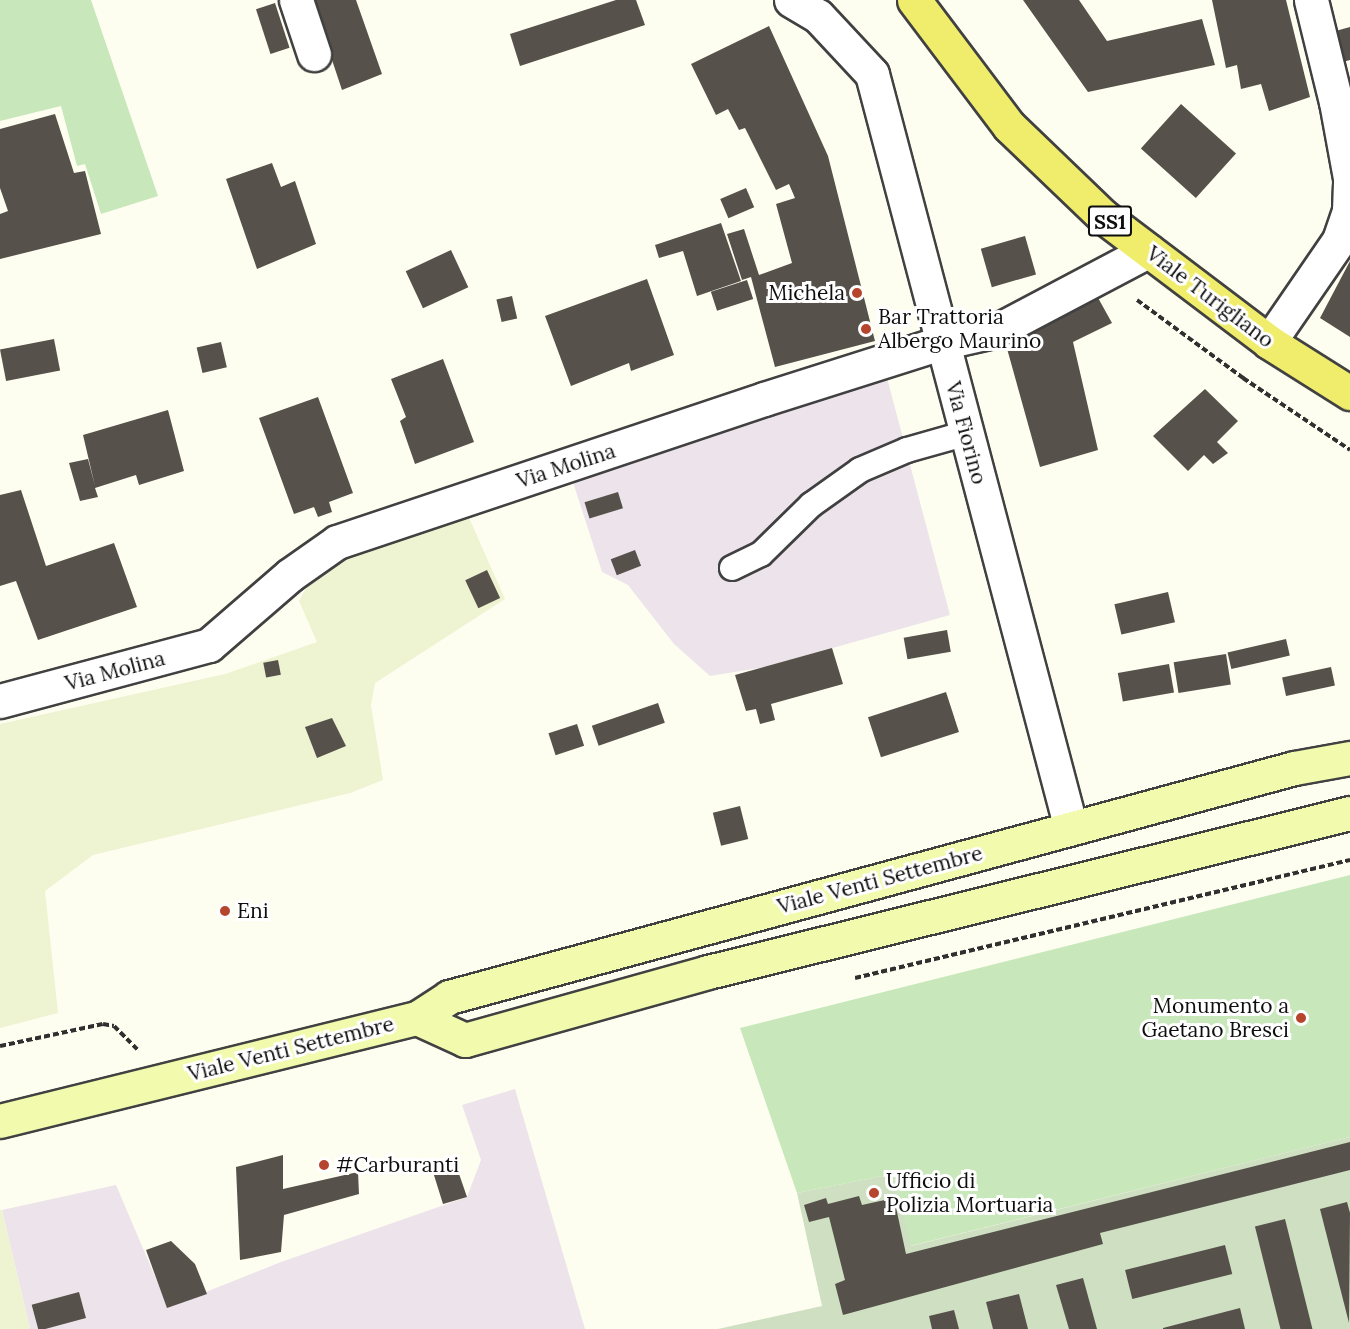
<!DOCTYPE html>
<style>
body{margin:0}
#map{position:relative;width:1350px;height:1329px;overflow:hidden;background:#fefef0;font-family:Lora,serif}
div>[style]{position:absolute}
.industrial>*{inset:0;background:#ece3eb}
.farmland>*{inset:0;background:#eef3d1}
.green>*{inset:0;background:#c8e7bb}
.cemetery>*{inset:0;background:#cfdfc2}
.building>*{inset:0;background:#56514b;transform-origin:0 0}
.path>*{height:4px;margin-top:-2px;transform-origin:0;background:repeating-linear-gradient(90deg,#303030 0 6px,transparent 0 9px)}
.roads{filter:drop-shadow(2px 0 #414141) drop-shadow(-2px 0 #414141) drop-shadow(0 2px #414141) drop-shadow(0 -2px #414141)}
.service>*{height:24px;margin:-12px;padding:0 12px;transform-origin:12px;border-radius:12px;background:#fff}
.minor>*{height:33px;margin:-16.5px;padding:0 16.5px;transform-origin:16.5px;border-radius:16.5px;background:#fff}
.secondary>*{height:33px;margin:-16.5px;padding:0 16.5px;transform-origin:16.5px;border-radius:16.5px;background:#f2faae}
.primary>*{height:33px;margin:-16.5px;padding:0 16.5px;transform-origin:16.5px;border-radius:16.5px;background:#f0ed6d}
.dots>*{width:16px;height:16px;translate:-50% -50%;box-sizing:border-box;border:3px solid #fff;border-radius:50%}
span{translate:-50% -50%;white-space:nowrap;text-align:center;line-height:1.15;-webkit-text-stroke:6px #fff;paint-order:stroke}
.shield-label span{padding:2px 4px;background:#fff;border:2px solid;border-radius:4px;-webkit-text-stroke-width:0}
.shield-label{font-size:20px;color:#0e0e0e;font-weight:700}
.poi-label{font-size:21px;color:#0e0e0e}
.right{translate:-100% -50%;text-align:right}
.left{translate:0 -50%;text-align:left}
.street-label{font-size:21px;color:#0e0e0e}
</style>
<div id="map">
<div class="industrial">
<div style="clip-path:polygon(887px 378px,950px 615px,765px 667px,710px 676px,674px 644px,628px 585px,602px 572px,571px 476px)"></div>
<div style="clip-path:polygon(515px 1089px,585px 1329px,30px 1329px,2px 1210px,116px 1185px,168px 1307px,281px 1262px,467px 1197px,481px 1160px,462px 1105px)"></div>
</div>
<div class="farmland">
<div style="clip-path:polygon(466px 511px,505px 599px,375px 683px,371px 705px,383px 780px,350px 793px,93px 855px,45px 891px,58px 1013px,0 1028px,0 724px,225px 674px,317px 642px,299px 601px,317px 568px,362px 545px)"></div>
<div style="clip-path:polygon(0 1210px,2px 1210px,30px 1329px,0 1329px)"></div>
</div>
<div class="green">
<div style="clip-path:polygon(0 0,91px 0,158px 196px,101px 214px,85px 164px,77px 166px,61px 106px,0 121px)"></div>
<div style="clip-path:polygon(1350px 875px,1350px 1137px,910px 1246px,893px 1174px,797px 1193px,740px 1028px)"></div>
</div>
<div class="cemetery">
<div style="clip-path:polygon(1350px 1137px,1350px 1329px,718px 1329px,822px 1306px,797px 1193px,893px 1174px,911px 1246px)"></div>
</div>
<div class="building">
<div style="clip-path:polygon(312px 0,356px 0,382px 74px,342px 90px)"></div>
<div style="clip-path:polygon(616px 0,636px 0,645px 25px,520px 66px,510px 34px)"></div>
<div style="clip-path:polygon(1023px 0,1079px 0,1107px 41px,1202px 19px,1215px 65px,1088px 92px)"></div>
<div style="clip-path:polygon(1212px 0,1286px 0,1310px 97px,1269px 111px,1261px 84px,1241px 89px,1237px 65px,1226px 68px)"></div>
<div style="left:275px;top:3px;width:47px;height:20px;rotate:72deg"></div>
<div style="clip-path:polygon(769px 26px,828px 156px,875px 341px,775px 367px,751px 277px,742px 280px,727px 234px,744px 229px,759px 275px,792px 263px,776px 204px,795px 198px,789px 184px,776px 190px,745px 128px,739px 130px,728px 109px,716px 115px,691px 64px)"></div>
<div style="clip-path:polygon(1350px 27px,1350px 60px,1339px 63px,1332px 32px)"></div>
<div style="left:1181px;top:104px;width:74px;height:60px;rotate:42deg"></div>
<div style="clip-path:polygon(55px 114px,74px 173px,85px 171px,101px 234px,0 259px,0 214px,8px 211px,0 188px,0 129px)"></div>
<div style="clip-path:polygon(272px 163px,281px 187px,295px 181px,316px 244px,257px 269px,226px 179px)"></div>
<div style="left:746px;top:188px;width:21px;height:28px;rotate:67deg"></div>
<div style="clip-path:polygon(721px 223px,741px 281px,697px 296px,683px 251px,659px 258px,655px 245px)"></div>
<div style="left:1025px;top:236px;width:40px;height:46px;rotate:74deg"></div>
<div style="left:451px;top:250px;width:41px;height:50px;rotate:65deg"></div>
<div style="clip-path:polygon(1350px 261px,1350px 337px,1320px 318px)"></div>
<div style="clip-path:polygon(647px 279px,674px 355px,631px 371px,629px 363px,571px 386px,545px 316px)"></div>
<div style="left:747px;top:280px;width:20px;height:38px;rotate:72deg"></div>
<div style="left:512px;top:296px;width:23px;height:16px;rotate:77deg"></div>
<div style="clip-path:polygon(1097px 296px,1112px 323px,1073px 342px,1098px 450px,1040px 467px,1006px 345px)"></div>
<div style="left:54px;top:339px;width:32px;height:55px;rotate:79deg"></div>
<div style="left:221px;top:342px;width:26px;height:25px;rotate:77deg"></div>
<div style="clip-path:polygon(443px 359px,474px 442px,415px 464px,400px 421px,406px 417px,391px 379px)"></div>
<div style="clip-path:polygon(1205px 389px,1238px 421px,1217px 442px,1228px 453px,1213px 464px,1204px 455px,1188px 471px,1153px 436px)"></div>
<div style="clip-path:polygon(318px 397px,353px 493px,329px 502px,332px 512px,318px 517px,314px 507px,294px 514px,259px 418px)"></div>
<div style="clip-path:polygon(168px 410px,184px 471px,139px 485px,136px 475px,95px 488px,98px 497px,80px 501px,69px 463px,88px 459px,95px 486px,83px 435px)"></div>
<div style="clip-path:polygon(21px 490px,46px 566px,114px 543px,137px 607px,38px 640px,16px 581px,0 586px,0 495px)"></div>
<div style="left:618px;top:492px;width:17px;height:35px;rotate:73deg"></div>
<div style="left:635px;top:550px;width:17px;height:26px;rotate:69deg"></div>
<div style="left:487px;top:570px;width:31px;height:24px;rotate:65deg"></div>
<div style="left:1168px;top:592px;width:31px;height:55px;rotate:77deg"></div>
<div style="left:947px;top:630px;width:22px;height:44px;rotate:80deg"></div>
<div style="left:1286px;top:639px;width:17px;height:60px;rotate:77deg"></div>
<div style="clip-path:polygon(832px 648px,843px 684px,771px 704px,775px 720px,760px 724px,756px 709px,746px 711px,735px 675px)"></div>
<div style="left:1226px;top:654px;width:31px;height:53px;rotate:81deg"></div>
<div style="left:278px;top:660px;width:15px;height:15px;rotate:79deg"></div>
<div style="left:1169px;top:664px;width:29px;height:52px;rotate:80deg"></div>
<div style="left:1331px;top:667px;width:19px;height:50px;rotate:78deg"></div>
<div style="left:946px;top:692px;width:42px;height:82px;rotate:72deg"></div>
<div style="left:658px;top:703px;width:21px;height:70px;rotate:71deg"></div>
<div style="clip-path:polygon(332px 718px,346px 746px,317px 758px,305px 727px)"></div>
<div style="left:577px;top:724px;width:23px;height:30px;rotate:72deg"></div>
<div style="left:740px;top:806px;width:34px;height:28px;rotate:76deg"></div>
<div style="clip-path:polygon(1350px 1142px,1350px 1170px,1100px 1233px,1103px 1244px,843px 1315px,835px 1284px,845px 1280px,829px 1217px,809px 1222px,804px 1205px,826px 1198px,828px 1204px,859px 1196px,862px 1205px,894px 1198px,906px 1254px)"></div>
<div style="clip-path:polygon(283px 1155px,283px 1189px,358px 1172px,359px 1194px,284px 1215px,281px 1252px,240px 1260px,236px 1167px)"></div>
<div style="clip-path:polygon(457px 1168px,467px 1197px,443px 1204px,433px 1172px)"></div>
<div style="clip-path:polygon(1347px 1202px,1350px 1213px,1349px 1323px,1320px 1209px)"></div>
<div style="left:1285px;top:1219px;width:114px;height:31px;rotate:76deg"></div>
<div style="clip-path:polygon(171px 1241px,195px 1264px,207px 1294px,167px 1308px,146px 1250px)"></div>
<div style="left:1225px;top:1245px;width:30px;height:103px;rotate:76deg"></div>
<div style="clip-path:polygon(1083px 1278px,1097px 1329px,1069px 1329px,1056px 1285px)"></div>
<div style="left:79px;top:1292px;width:27px;height:49px;rotate:75deg"></div>
<div style="clip-path:polygon(1019px 1294px,1028px 1329px,993px 1329px,986px 1302px)"></div>
<div style="clip-path:polygon(1240px 1308px,1245px 1329px,1163px 1329px,1163px 1328px)"></div>
<div style="clip-path:polygon(954px 1310px,959px 1329px,932px 1329px,929px 1316px)"></div>
</div>
<div class="path">
<div style="left:1137px;top:300px;width:132px;rotate:36.3deg"></div>
<div style="left:1243px;top:378px;width:129px;rotate:33.9deg"></div>
<div style="left:855px;top:978px;width:509px;rotate:-13.41deg"></div>
<div style="left:0;top:1046px;width:105px;rotate:-12.1deg"></div>
<div style="left:103px;top:1024px;width:11px;rotate:10deg"></div>
<div style="left:114px;top:1026px;width:33px;rotate:45deg"></div>
</div>
<div class="roads">
<div class="service">
<div style="left:732px;top:568px;width:32px;rotate:-26deg"></div>
<div style="left:761px;top:554px;width:70px;rotate:-44.4deg"></div>
<div style="left:811px;top:505px;width:60px;rotate:-35.5deg"></div>
<div style="left:860px;top:470px;width:51px;rotate:-23.1deg"></div>
<div style="left:907px;top:450px;width:62px;rotate:-15.8deg"></div>
</div>
<div class="minor">
<div style="left:296px;top:0;width:57px;rotate:71.6deg"></div>
<div style="left:791px;top:0;width:31px;rotate:31deg"></div>
<div style="left:818px;top:16px;width:79px;rotate:47deg"></div>
<div style="left:872px;top:74px;width:780px;rotate:75.22deg"></div>
<div style="left:1269px;top:342px;width:124px;rotate:-55.5deg"></div>
<div style="left:1339px;top:240px;width:31px;rotate:-71deg"></div>
<div style="left:1349px;top:211px;width:33px;rotate:-88deg"></div>
<div style="left:1350px;top:178px;width:77px;rotate:-100.4deg"></div>
<div style="left:1336px;top:102px;width:105px;rotate:-103.8deg"></div>
<div style="left:0;top:701px;width:216px;rotate:-15deg"></div>
<div style="left:209px;top:645px;width:107px;rotate:-40.8deg"></div>
<div style="left:290px;top:575px;width:57px;rotate:-35.1deg"></div>
<div style="left:337px;top:542px;width:450px;rotate:-18.5deg"></div>
<div style="left:764px;top:399px;width:186px;rotate:-17.6deg"></div>
<div style="left:941px;top:343px;width:58px;rotate:-12.8deg"></div>
<div style="left:998px;top:330px;width:170px;rotate:-27.8deg"></div>
</div>
<div class="secondary">
<div style="left:417px;top:1018px;width:53px;rotate:24.6deg"></div>
<div style="left:465px;top:1040px;width:252px;rotate:-15.6deg"></div>
<div style="left:708px;top:972px;width:661px;rotate:-13.91deg"></div>
<div style="left:0;top:1121px;width:430px;rotate:-13.9deg"></div>
<div style="left:417px;top:1018px;width:38px;rotate:-33deg"></div>
<div style="left:449px;top:997px;width:875px;rotate:-15.16deg"></div>
<div style="left:1294px;top:768px;width:57px;rotate:-10.1deg"></div>
</div>
<div class="primary">
<div style="left:914px;top:0;width:158px;rotate:53deg"></div>
<div style="left:1009px;top:126px;width:132px;rotate:43.8deg"></div>
<div style="left:1104px;top:217px;width:207px;rotate:37.1deg"></div>
<div style="left:1269px;top:342px;width:96px;rotate:32.2deg"></div>
</div>
</div>
<div class="dots">
<div style="left:857px;top:293px;background:#b6452e"></div>
<div style="left:866px;top:329px;background:#b6452e"></div>
<div style="left:225px;top:911px;background:#b6452e"></div>
<div style="left:1301px;top:1018px;background:#b6452e"></div>
<div style="left:324px;top:1165px;background:#b6452e"></div>
<div style="left:874px;top:1193px;background:#b6452e"></div>
</div>
<div class="shield-label">
<span style="left:1110px;top:221px">SS1</span>
</div>
<div class="poi-label">
<span class="right" style="left:845px;top:293px">Michela</span>
<span class="left" style="left:878px;top:329px">Bar Trattoria<br>Albergo Maurino</span>
<span class="left" style="left:237px;top:911px">Eni</span>
<span class="right" style="left:1289px;top:1018px">Monumento a<br>Gaetano Bresci</span>
<span class="left" style="left:336px;top:1165px">#Carburanti</span>
<span class="left" style="left:886px;top:1193px">Ufficio di<br>Polizia Mortuaria</span>
</div>
<div class="street-label">
<span style="left:1210px;top:297px;rotate:37deg">Viale Turigliano</span>
<span style="left:966px;top:433px;rotate:75deg">Via Fiorino</span>
<span style="left:566px;top:466px;rotate:-18deg">Via Molina</span>
<span style="left:115px;top:671px;rotate:-15deg">Via Molina</span>
<span style="left:880px;top:880px;rotate:-15deg">Viale Venti Settembre</span>
<span style="left:291px;top:1049px;rotate:-14deg">Viale Venti Settembre</span>
</div>
</div>
